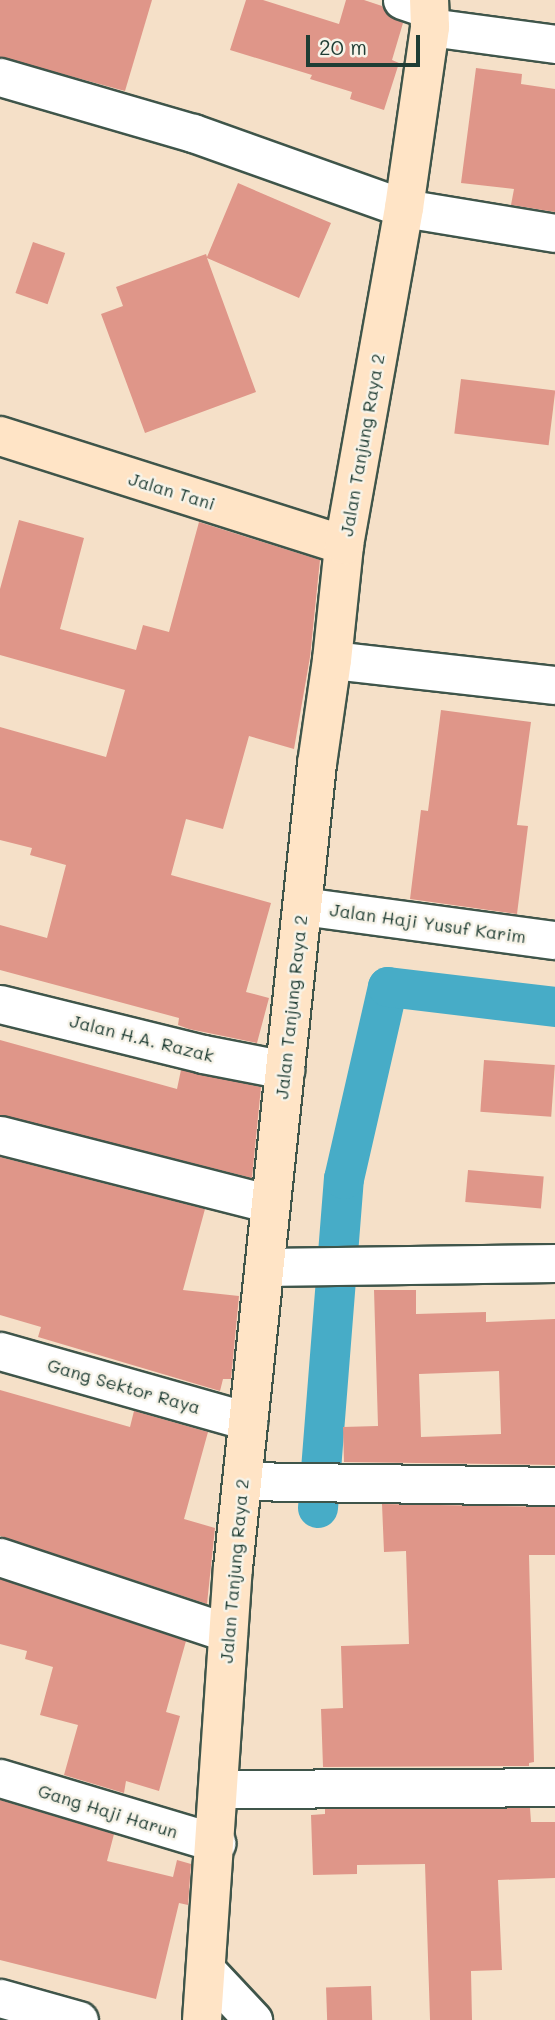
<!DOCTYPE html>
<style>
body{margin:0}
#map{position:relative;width:555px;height:2020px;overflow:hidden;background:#f5e0c8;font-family:Mali,sans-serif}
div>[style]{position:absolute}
.canal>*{height:40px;margin:-20px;padding:0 20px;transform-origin:20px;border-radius:20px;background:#47acc7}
.building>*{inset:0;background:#df9689;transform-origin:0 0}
.roads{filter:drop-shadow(2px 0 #3f554a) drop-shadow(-2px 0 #3f554a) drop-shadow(0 2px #3f554a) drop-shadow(0 -2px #3f554a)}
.street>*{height:37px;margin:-18.5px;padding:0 18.5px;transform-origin:18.5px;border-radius:18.5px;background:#fff}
.secondary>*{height:38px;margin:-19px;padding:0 19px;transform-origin:19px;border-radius:19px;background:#ffe4c6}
span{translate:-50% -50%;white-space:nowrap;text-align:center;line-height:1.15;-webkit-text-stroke:5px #f7f3e8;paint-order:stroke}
.street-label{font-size:18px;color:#1f3d34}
.scale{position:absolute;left:306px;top:35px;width:114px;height:32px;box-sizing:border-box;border:4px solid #1f3d34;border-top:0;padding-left:9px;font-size:21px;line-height:24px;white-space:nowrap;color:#1f3d34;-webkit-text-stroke:5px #f7f3e8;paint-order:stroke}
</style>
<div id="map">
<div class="canal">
<div style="left:318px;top:1508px;width:330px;rotate:-85.5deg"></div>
<div style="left:344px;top:1179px;width:197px;rotate:-77.1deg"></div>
<div style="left:388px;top:987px;width:168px;rotate:6.8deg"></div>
</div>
<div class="building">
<div style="clip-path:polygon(0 0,152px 0,125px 91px,0 57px)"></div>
<div style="clip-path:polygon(246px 0,263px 0,339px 24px,346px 0,364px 0,382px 6px,387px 14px,403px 23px,392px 60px,399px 63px,384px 110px,350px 99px,352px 92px,310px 79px,312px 75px,230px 50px)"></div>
<div style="clip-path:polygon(476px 68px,522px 74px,521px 84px,555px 89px,555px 212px,511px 205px,514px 189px,461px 183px)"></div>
<div style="clip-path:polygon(238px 183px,331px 223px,299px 298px,207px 258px,256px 392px,145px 433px,101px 314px,123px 306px,116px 287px,206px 254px,207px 257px)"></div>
<div style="left:33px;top:242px;width:34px;height:54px;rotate:19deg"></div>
<div style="left:461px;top:379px;width:95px;height:55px;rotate:7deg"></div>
<div style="clip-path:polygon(19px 520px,84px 538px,60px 629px,136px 650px,143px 625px,169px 632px,199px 522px,320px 560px,310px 657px,294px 749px,249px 736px,223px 829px,186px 819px,171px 875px,271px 903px,246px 992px,269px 998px,257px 1043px,189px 1029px,178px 1025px,179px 1018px,0 970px,0 925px,47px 938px,66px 865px,30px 855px,32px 848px,0 840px,0 727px,106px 757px,125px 690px,0 655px,0 589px)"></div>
<div style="clip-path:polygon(441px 710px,531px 722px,517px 825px,528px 826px,517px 914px,410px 899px,421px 810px,428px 811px)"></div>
<div style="clip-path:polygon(0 1040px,177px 1089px,181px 1070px,261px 1087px,252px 1178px,0 1115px)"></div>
<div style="left:484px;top:1060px;width:71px;height:52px;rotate:4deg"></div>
<div style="clip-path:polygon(0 1157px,205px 1209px,183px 1290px,239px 1296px,231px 1379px,223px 1379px,220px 1391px,38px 1337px,41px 1327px,0 1315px)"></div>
<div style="left:468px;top:1170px;width:76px;height:32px;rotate:5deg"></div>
<div style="clip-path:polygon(evenodd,374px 1290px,416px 1290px,416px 1314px,486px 1312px,486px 1322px,555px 1319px,555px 1465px,344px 1462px,343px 1427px,378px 1426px,374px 1290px,499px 1371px,501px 1434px,421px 1437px,419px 1374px,499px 1371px)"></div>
<div style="clip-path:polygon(0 1390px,130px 1427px,134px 1411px,208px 1432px,184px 1519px,215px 1528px,207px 1604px,0 1536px)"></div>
<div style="clip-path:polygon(382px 1504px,555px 1507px,555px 1555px,529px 1555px,534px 1762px,529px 1763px,529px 1766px,323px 1767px,321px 1709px,343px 1708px,341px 1646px,409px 1644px,406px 1551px,384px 1552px)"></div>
<div style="clip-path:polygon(0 1579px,186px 1641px,166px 1712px,180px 1716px,159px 1791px,126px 1781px,124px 1793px,64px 1775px,78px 1725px,40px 1715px,53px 1667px,25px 1659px,27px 1651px,0 1644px)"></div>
<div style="clip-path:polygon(0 1800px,114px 1834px,107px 1861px,173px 1877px,177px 1860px,191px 1864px,188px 1905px,179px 1903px,156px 1999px,0 1960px)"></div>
<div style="clip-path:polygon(530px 1808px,531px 1822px,555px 1822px,555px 1878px,498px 1880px,502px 1970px,471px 1971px,472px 2020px,430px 2020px,425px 1864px,357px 1865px,357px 1874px,313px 1875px,311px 1815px,325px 1814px,325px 1809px)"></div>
<div style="left:371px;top:1986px;width:34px;height:45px;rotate:88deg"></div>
</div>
<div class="roads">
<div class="street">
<div style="left:402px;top:0;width:28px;rotate:19deg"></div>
<div style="left:430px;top:27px;width:126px;rotate:7.7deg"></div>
<div style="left:0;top:77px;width:201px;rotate:16.2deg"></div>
<div style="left:193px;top:133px;width:224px;rotate:19.6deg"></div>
<div style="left:404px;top:208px;width:153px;rotate:9.4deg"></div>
<div style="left:332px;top:660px;width:224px;rotate:6.4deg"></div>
<div style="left:302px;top:906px;width:255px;rotate:7.7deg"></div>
<div style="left:0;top:1004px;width:209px;rotate:13.8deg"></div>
<div style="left:203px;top:1054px;width:84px;rotate:11deg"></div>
<div style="left:0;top:1135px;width:279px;rotate:14.3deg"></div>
<div style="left:264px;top:1267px;width:291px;rotate:-0.8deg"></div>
<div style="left:0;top:1351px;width:258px;rotate:15.8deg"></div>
<div style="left:241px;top:1481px;width:314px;rotate:0.9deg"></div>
<div style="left:0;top:1557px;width:240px;rotate:18.4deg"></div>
<div style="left:0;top:1778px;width:226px;rotate:16.7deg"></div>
<div style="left:220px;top:1789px;width:335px;rotate:-0.3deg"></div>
<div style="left:208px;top:1972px;width:66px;rotate:46.8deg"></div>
<div style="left:0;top:1998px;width:82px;rotate:15.6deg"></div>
</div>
<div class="secondary">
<div style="left:0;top:436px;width:361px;rotate:17.6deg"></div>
<div style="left:202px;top:2020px;width:453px;rotate:-86.1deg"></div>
<div style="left:233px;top:1568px;width:808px;rotate:-84.04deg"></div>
<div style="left:317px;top:764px;width:105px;rotate:-81.8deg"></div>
<div style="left:332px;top:660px;width:116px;rotate:-84deg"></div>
<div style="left:344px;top:545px;width:342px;rotate:-79.9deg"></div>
<div style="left:404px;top:208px;width:183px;rotate:-81.8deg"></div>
<div style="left:430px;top:27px;width:27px;rotate:-92deg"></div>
</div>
</div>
<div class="street-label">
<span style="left:362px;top:445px;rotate:-80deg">Jalan Tanjung Raya 2</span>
<span style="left:172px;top:491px;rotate:17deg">Jalan Tani</span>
<span style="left:428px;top:923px;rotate:8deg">Jalan Haji Yusuf Karim</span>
<span style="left:291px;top:1007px;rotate:-84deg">Jalan Tanjung Raya 2</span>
<span style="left:142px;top:1038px;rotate:14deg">Jalan H.A. Razak</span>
<span style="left:124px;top:1386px;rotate:16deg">Gang Sektor Raya</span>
<span style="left:234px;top:1571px;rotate:-85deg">Jalan Tanjung Raya 2</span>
<span style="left:108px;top:1811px;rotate:17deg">Gang Haji Harun</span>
</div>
<div class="scale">20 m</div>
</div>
